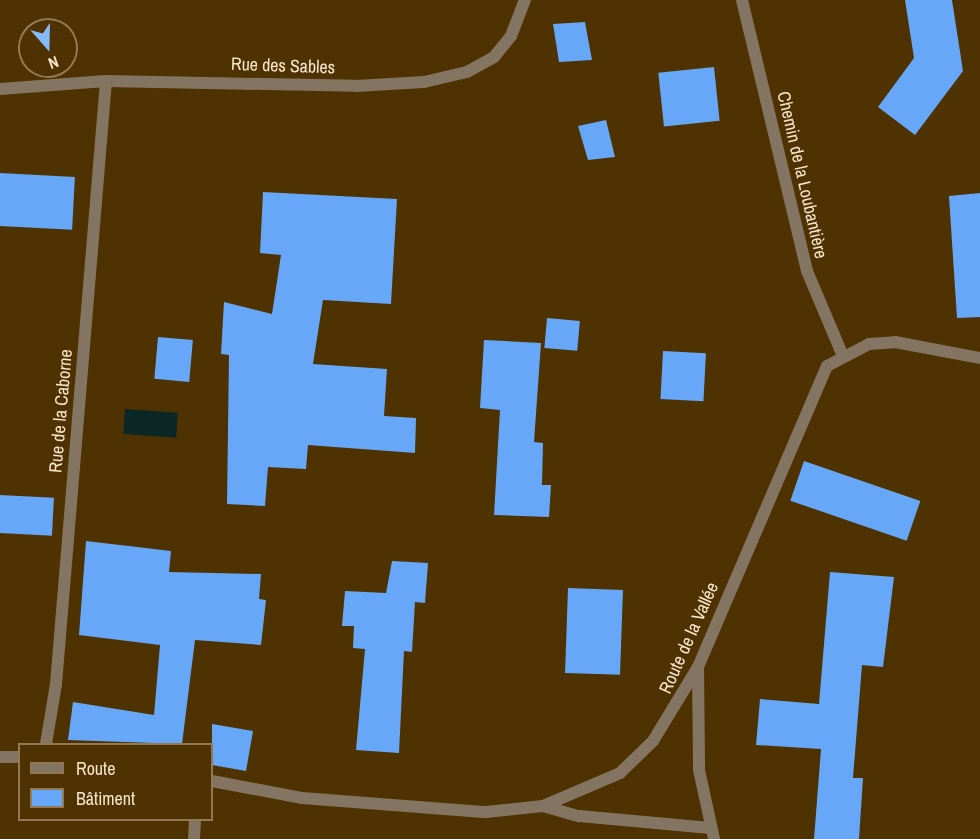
<!DOCTYPE html>
<meta charset="utf-8">
<style>
body{margin:0}
#map{position:relative;width:980px;height:839px;overflow:hidden;background:#4f3201;font-family:"Archivo Narrow",sans-serif}
div>[style]{position:absolute}
.water>*{inset:0;background:#0b2726;transform-origin:0 0}
.building>*{inset:0;background:#66a8f7;transform-origin:0 0}
.service>*{height:12px;margin:-6px;padding:0 6px;transform-origin:6px;border-radius:6px;background:#837562}
.minor>*{height:12px;margin:-6px;padding:0 6px;transform-origin:6px;border-radius:6px;background:#837562}
.tertiary>*{height:12px;margin:-6px;padding:0 6px;transform-origin:6px;border-radius:6px;background:#837562}
span{translate:-50% -50%;white-space:nowrap;text-align:center;line-height:1.15;-webkit-text-stroke:6px #4f3201;paint-order:stroke}
.street-label{font-size:18px;color:#f6e4cd}
.legend{position:absolute;left:18px;top:743px;width:195px;height:78px;box-sizing:border-box;background:#4f3201;border:2px solid #927953;margin:0;padding:8px 10px;list-style:none;font-size:18px;color:#f6e4cd}
.legend li{display:flex;align-items:center;gap:12px;height:30px}
.legend b{width:30px;border:2px solid #927953}
.north{position:absolute;left:18px;top:18px;width:60px;height:60px;box-sizing:border-box;background:#4f3201;border:2px solid #927953;border-radius:50%;rotate:160deg;font-size:16px;font-weight:700;line-height:24px;text-align:center;color:#f6e4cd}
.north::after{content:'';display:block;margin:auto;width:21px;height:27px;background:#86bbfb;clip-path:polygon(50% 0,100% 100%,50% 72%,0 100%)}
</style>
<div id="map">
<div class="water">
<div style="left:125px;top:409px;width:53px;height:25px;rotate:4deg"></div>
</div>
<div class="building">
<div style="clip-path:polygon(905px 0,952px 0,963px 71px,915px 135px,878px 107px,914px 58px)"></div>
<div style="clip-path:polygon(585px 22px,592px 60px,559px 62px,553px 24px)"></div>
<div style="left:714px;top:67px;width:54px;height:56px;rotate:84deg"></div>
<div style="clip-path:polygon(606px 120px,615px 157px,588px 160px,578px 126px)"></div>
<div style="left:0;top:173px;width:75px;height:53px;rotate:3deg"></div>
<div style="clip-path:polygon(263px 192px,397px 199px,391px 304px,323px 300px,313px 364px,387px 369px,384px 416px,416px 418px,415px 453px,308px 445px,306px 469px,268px 467px,265px 506px,227px 504px,229px 355px,221px 354px,224px 302px,272px 314px,281px 255px,260px 253px)"></div>
<div style="clip-path:polygon(980px 193px,980px 317px,957px 318px,949px 196px)"></div>
<div style="left:547px;top:318px;width:33px;height:30px;rotate:5deg"></div>
<div style="left:158px;top:337px;width:35px;height:42px;rotate:5deg"></div>
<div style="clip-path:polygon(484px 340px,541px 343px,534px 442px,543px 443px,542px 485px,551px 485px,549px 517px,494px 515px,500px 410px,480px 408px)"></div>
<div style="left:663px;top:351px;width:43px;height:48px;rotate:3deg"></div>
<div style="left:804px;top:461px;width:123px;height:42px;rotate:19deg"></div>
<div style="left:0;top:495px;width:54px;height:38px;rotate:3deg"></div>
<div style="clip-path:polygon(86px 541px,171px 551px,169px 572px,261px 574px,259px 599px,266px 600px,261px 645px,195px 640px,182px 744px,68px 740px,73px 702px,154px 715px,160px 645px,79px 635px)"></div>
<div style="clip-path:polygon(392px 561px,428px 563px,425px 603px,415px 602px,412px 652px,404px 651px,399px 753px,356px 750px,365px 649px,353px 648px,354px 626px,342px 626px,345px 591px,386px 593px)"></div>
<div style="clip-path:polygon(830px 572px,894px 577px,883px 667px,862px 665px,853px 778px,863px 778px,859px 839px,814px 839px,821px 749px,756px 745px,760px 699px,819px 704px)"></div>
<div style="left:568px;top:588px;width:55px;height:85px;rotate:2deg"></div>
<div style="clip-path:polygon(212px 724px,253px 731px,246px 771px,212px 765px)"></div>
</div>
<div class="service">
<div style="left:194px;top:839px;width:19px;rotate:-87deg"></div>
</div>
<div class="minor">
<div style="left:742px;top:0;width:279px;rotate:76.5deg"></div>
<div style="left:807px;top:271px;width:90px;rotate:67.1deg"></div>
<div style="left:0;top:89px;width:106px;rotate:-4.3deg"></div>
<div style="left:106px;top:81px;width:250px;rotate:1.1deg"></div>
<div style="left:356px;top:86px;width:68px;rotate:-3.4deg"></div>
<div style="left:424px;top:82px;width:44px;rotate:-13.1deg"></div>
<div style="left:467px;top:72px;width:31px;rotate:-29deg"></div>
<div style="left:494px;top:57px;width:27px;rotate:-51deg"></div>
<div style="left:511px;top:36px;width:39px;rotate:-69deg"></div>
<div style="left:698px;top:667px;width:103px;rotate:89.4deg"></div>
<div style="left:699px;top:770px;width:71px;rotate:77.7deg"></div>
<div style="left:46px;top:744px;width:61px;rotate:-80.5deg"></div>
<div style="left:56px;top:684px;width:605px;rotate:-85.26deg"></div>
<div style="left:543px;top:806px;width:37px;rotate:16deg"></div>
<div style="left:579px;top:816px;width:132px;rotate:5.2deg"></div>
</div>
<div class="tertiary">
<div style="left:0;top:757px;width:20px"></div>
<div style="left:212px;top:781px;width:92px;rotate:10.7deg"></div>
<div style="left:302px;top:798px;width:185px;rotate:4.4deg"></div>
<div style="left:486px;top:812px;width:57px;rotate:-6deg"></div>
<div style="left:543px;top:806px;width:84px;rotate:-23.2deg"></div>
<div style="left:620px;top:773px;width:46px;rotate:-44.1deg"></div>
<div style="left:653px;top:741px;width:87px;rotate:-58.7deg"></div>
<div style="left:698px;top:667px;width:327px;rotate:-66.8deg"></div>
<div style="left:827px;top:366px;width:47px;rotate:-27.6deg"></div>
<div style="left:869px;top:344px;width:26px;rotate:-4deg"></div>
<div style="left:895px;top:342px;width:86px;rotate:10.7deg"></div>
</div>
<div class="street-label">
<span style="left:283px;top:66px;rotate:2deg">Rue des Sables</span>
<span style="left:802px;top:175px;rotate:77deg">Chemin de la Loubantière</span>
<span style="left:61px;top:411px;rotate:-85deg">Rue de la Caborne</span>
<span style="left:689px;top:638px;rotate:-66deg">Route de la Vallée</span>
</div>
<ul class="legend">
<li><b style="height:8px;background:#837562"></b>Route</li>
<li><b style="height:16px;background:#66a8f7"></b>Bâtiment</li>
</ul>
<div class="north">N</div>
</div>
